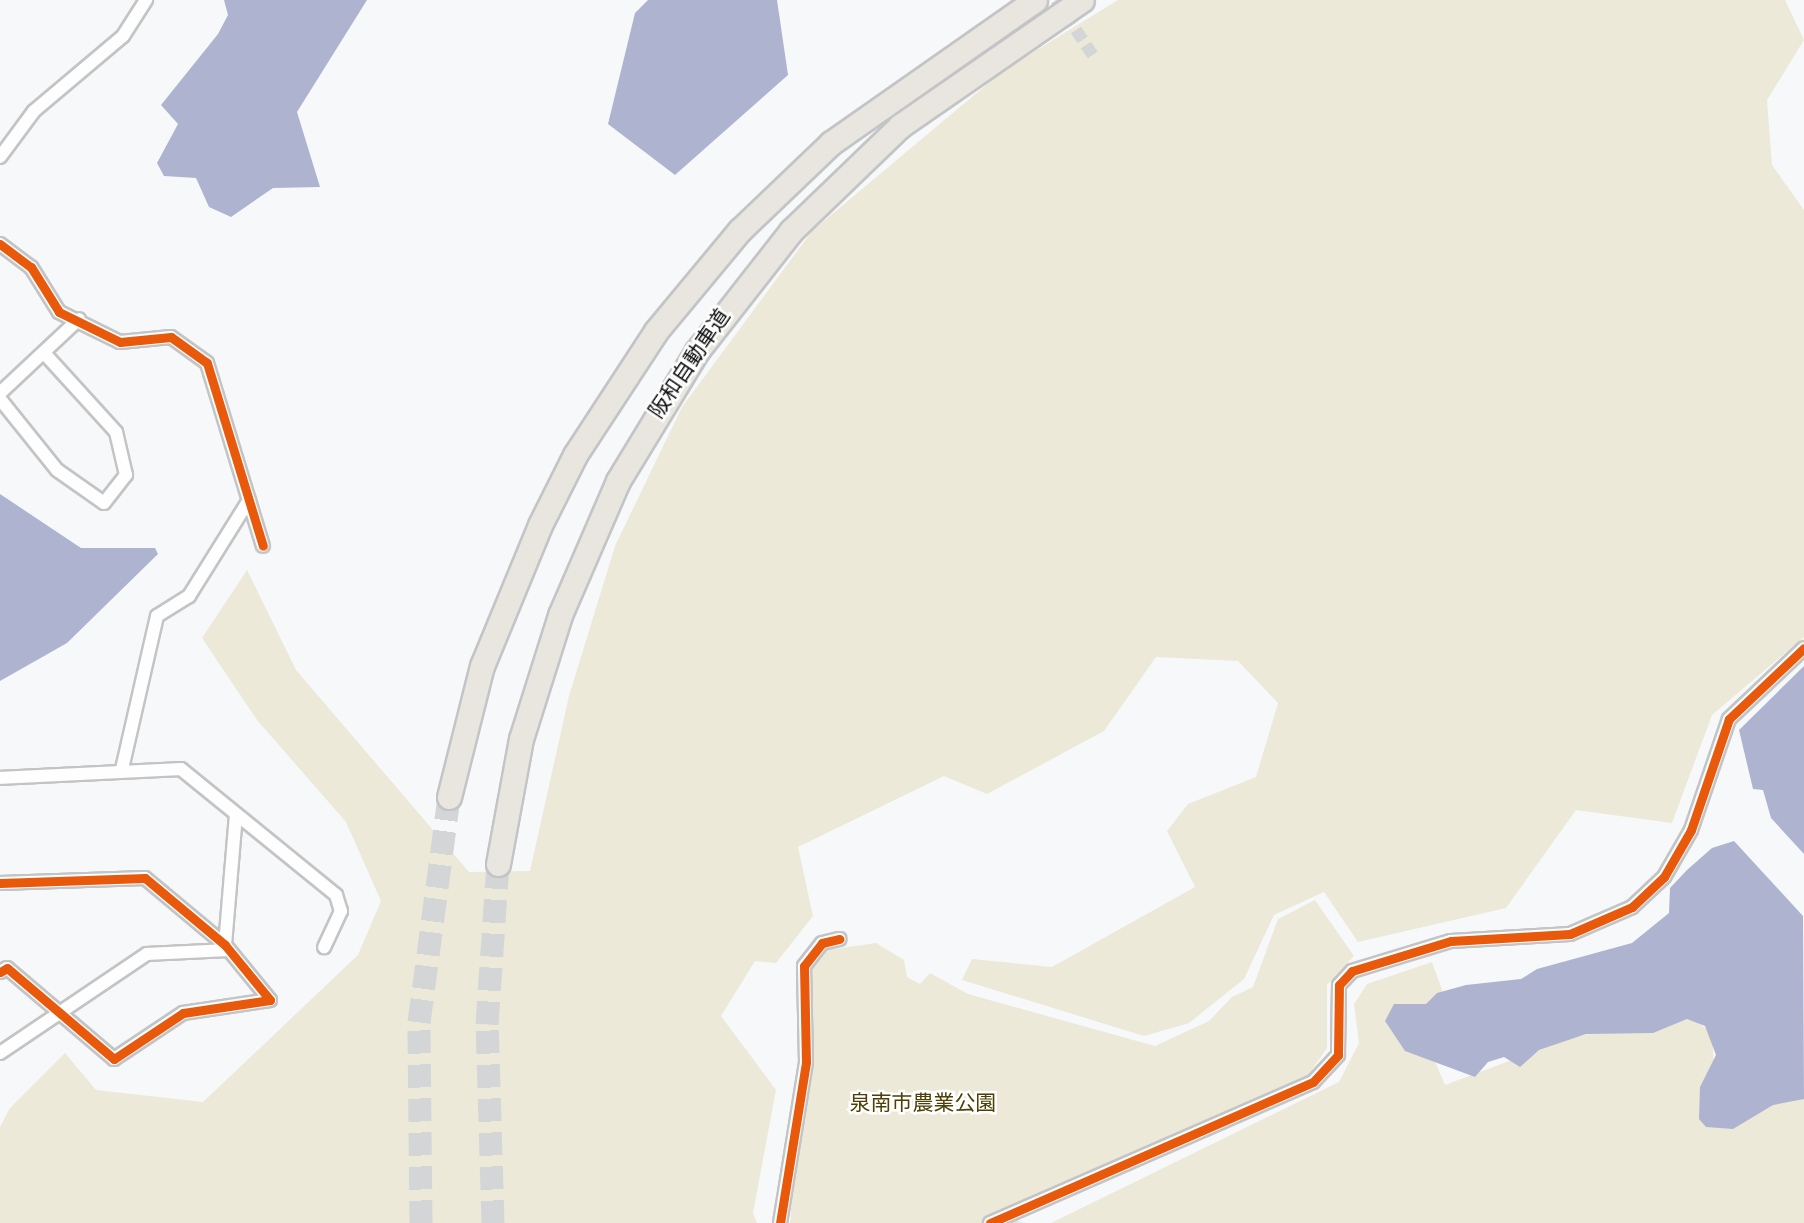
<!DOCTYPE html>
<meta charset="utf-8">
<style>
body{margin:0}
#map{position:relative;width:1804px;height:1223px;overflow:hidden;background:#f7f8fa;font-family:"Alegreya Sans","Noto Sans JP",sans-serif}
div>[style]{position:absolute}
.green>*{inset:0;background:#ece9d9}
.water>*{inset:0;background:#aeb3d0}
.minor-tunnel>*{height:12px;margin-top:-6px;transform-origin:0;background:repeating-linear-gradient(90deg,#d4d5d7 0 12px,transparent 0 18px)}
.motorway-tunnel>*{height:23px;margin-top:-11.5px;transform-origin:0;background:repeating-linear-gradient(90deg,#d4d5d7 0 23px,transparent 0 34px)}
.roads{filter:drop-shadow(2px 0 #c3c4c6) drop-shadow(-2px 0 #c3c4c6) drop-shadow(0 2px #c3c4c6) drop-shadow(0 -2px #c3c4c6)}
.minor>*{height:12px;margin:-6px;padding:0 6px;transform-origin:6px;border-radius:6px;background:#fefefe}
.motorway>*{height:23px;margin:-11.5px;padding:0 11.5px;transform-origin:11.5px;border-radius:11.5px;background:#e8e6de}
.cycleway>*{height:9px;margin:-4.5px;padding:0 4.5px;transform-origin:4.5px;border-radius:4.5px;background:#e8590c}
span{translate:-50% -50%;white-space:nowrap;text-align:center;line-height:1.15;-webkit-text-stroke:5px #fff;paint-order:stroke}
.street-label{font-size:21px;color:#0c0d0e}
.park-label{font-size:21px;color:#4c4006}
</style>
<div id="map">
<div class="green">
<div style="clip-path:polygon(1118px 0,1785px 0,1804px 40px,1767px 100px,1772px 165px,1804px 210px,1804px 637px,1712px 715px,1672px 823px,1576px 810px,1506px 908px,1358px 942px,1324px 892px,1274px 915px,1244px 979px,1189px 1023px,1144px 1036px,962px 980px,972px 959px,1052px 967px,1195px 887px,1167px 831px,1188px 804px,1256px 777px,1278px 703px,1238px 661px,1156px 657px,1104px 731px,987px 794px,944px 776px,798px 847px,813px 916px,776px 963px,755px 961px,721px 1016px,776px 1090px,753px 1213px,757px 1223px,0 1223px,0 1127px,10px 1108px,65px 1053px,96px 1090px,203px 1102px,358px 955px,381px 901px,346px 822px,257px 720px,202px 638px,247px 570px,296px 670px,469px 872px,530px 871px,569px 696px,615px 546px,682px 407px,812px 231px,1004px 70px)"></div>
<div style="clip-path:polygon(1315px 900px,1354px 956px,1327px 985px,1327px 1048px,1307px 1077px,1004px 1213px,1023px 1223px,790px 1223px,808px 965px,820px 951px,876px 943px,904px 960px,907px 977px,920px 984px,930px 973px,968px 994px,1155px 1046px,1209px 1021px,1232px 997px,1253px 987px,1278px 919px)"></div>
<div style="clip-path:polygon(1432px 962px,1445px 998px,1415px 1014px,1445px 1085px,1574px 1037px,1685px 1015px,1712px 1032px,1714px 1068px,1804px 1091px,1804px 1223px,1051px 1223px,1339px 1082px,1359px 1043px,1354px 1004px,1367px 984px)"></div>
</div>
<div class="water">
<div style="clip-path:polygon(224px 0,367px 0,297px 112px,320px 187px,273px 188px,231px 217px,209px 207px,196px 178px,164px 176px,157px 163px,178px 124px,161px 105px,218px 34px,228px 15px)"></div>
<div style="clip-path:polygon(648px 0,777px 0,788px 75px,675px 175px,608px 124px,635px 13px)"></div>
<div style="clip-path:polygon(0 494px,81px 548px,155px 548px,158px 554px,67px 643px,0 681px)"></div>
<div style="clip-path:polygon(1804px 666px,1804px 854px,1771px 818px,1763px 790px,1753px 789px,1739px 730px)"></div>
<div style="clip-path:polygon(1734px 841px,1803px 916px,1804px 1099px,1773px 1105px,1733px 1129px,1706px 1127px,1699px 1119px,1700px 1087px,1716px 1055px,1705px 1026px,1687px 1019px,1653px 1033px,1586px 1034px,1539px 1050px,1520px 1067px,1504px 1057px,1488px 1062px,1475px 1077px,1405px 1051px,1385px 1021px,1394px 1004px,1426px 1004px,1437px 993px,1466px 985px,1521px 979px,1537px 969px,1632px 943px,1669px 913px,1670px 888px,1687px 870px,1712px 848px)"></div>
</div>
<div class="minor-tunnel">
<div style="left:1056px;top:0;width:72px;rotate:56.3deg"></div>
</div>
<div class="motorway-tunnel">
<div style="left:421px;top:1223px;width:201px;rotate:-90.6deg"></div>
<div style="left:419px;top:1022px;width:227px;rotate:-82.4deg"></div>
<div style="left:493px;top:1223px;width:199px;rotate:-91.7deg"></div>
<div style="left:487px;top:1024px;width:160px;rotate:-86.1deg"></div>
</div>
<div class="roads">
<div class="minor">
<div style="left:0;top:157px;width:57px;rotate:-53.5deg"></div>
<div style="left:34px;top:111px;width:116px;rotate:-40.1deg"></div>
<div style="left:123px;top:36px;width:43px;rotate:-57.4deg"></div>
<div style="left:0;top:244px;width:39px;rotate:37deg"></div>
<div style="left:31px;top:267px;width:53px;rotate:58.1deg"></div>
<div style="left:59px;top:312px;width:68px;rotate:26.2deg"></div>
<div style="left:120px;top:342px;width:51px;rotate:-5.6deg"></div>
<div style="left:171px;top:337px;width:44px;rotate:35.8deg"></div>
<div style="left:207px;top:363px;width:191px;rotate:73deg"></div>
<div style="left:0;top:393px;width:108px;rotate:-43.1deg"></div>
<div style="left:0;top:399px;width:91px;rotate:51.2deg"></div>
<div style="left:57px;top:470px;width:57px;rotate:35.1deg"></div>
<div style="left:104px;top:503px;width:36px;rotate:-52deg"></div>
<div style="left:126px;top:475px;width:44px;rotate:-103.1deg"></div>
<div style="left:116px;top:432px;width:107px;rotate:-132.3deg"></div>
<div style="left:122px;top:769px;width:157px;rotate:-77.1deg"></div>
<div style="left:157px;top:616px;width:38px;rotate:-32deg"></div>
<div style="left:189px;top:596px;width:113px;rotate:-58deg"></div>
<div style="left:0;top:778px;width:181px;rotate:-2.8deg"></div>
<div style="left:181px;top:769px;width:200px;rotate:39.1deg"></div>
<div style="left:336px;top:895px;width:17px;rotate:73deg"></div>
<div style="left:341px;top:911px;width:40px;rotate:115deg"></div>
<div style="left:0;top:883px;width:145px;rotate:-2deg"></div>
<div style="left:145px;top:878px;width:104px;rotate:39.9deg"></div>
<div style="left:225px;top:945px;width:71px;rotate:50.7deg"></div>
<div style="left:270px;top:1000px;width:88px;rotate:171.5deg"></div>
<div style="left:183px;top:1013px;width:83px;rotate:146.3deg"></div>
<div style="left:114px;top:1059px;width:140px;rotate:-139.6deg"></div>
<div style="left:7px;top:968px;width:8px;rotate:150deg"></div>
<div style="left:225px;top:945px;width:131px;rotate:-85.2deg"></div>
<div style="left:0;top:1053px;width:177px;rotate:-34deg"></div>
<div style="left:147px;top:954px;width:81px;rotate:-2.8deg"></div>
<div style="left:780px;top:1223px;width:163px;rotate:-80.8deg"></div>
<div style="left:806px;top:1062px;width:96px;rotate:-91.2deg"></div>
<div style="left:804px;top:966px;width:29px;rotate:-52deg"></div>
<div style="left:822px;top:943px;width:18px;rotate:-13deg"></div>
<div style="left:990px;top:1223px;width:352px;rotate:-23.6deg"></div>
<div style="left:1313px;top:1082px;width:37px;rotate:-47deg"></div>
<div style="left:1338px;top:1055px;width:70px;rotate:-89.2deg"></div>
<div style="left:1339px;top:985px;width:19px;rotate:-47deg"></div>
<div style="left:1352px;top:971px;width:103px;rotate:-16.9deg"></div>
<div style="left:1451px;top:941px;width:119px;rotate:-3.4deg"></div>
<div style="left:1570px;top:934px;width:68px;rotate:-23.5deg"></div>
<div style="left:1632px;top:907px;width:44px;rotate:-43.2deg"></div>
<div style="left:1664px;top:877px;width:54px;rotate:-60.1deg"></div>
<div style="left:1691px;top:830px;width:117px;rotate:-71.1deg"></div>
<div style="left:1729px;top:719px;width:103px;rotate:-43.4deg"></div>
</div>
<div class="motorway">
<div style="left:449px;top:797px;width:135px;rotate:-75.9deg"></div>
<div style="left:482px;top:666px;width:152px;rotate:-67.6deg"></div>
<div style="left:540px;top:525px;width:78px;rotate:-63.4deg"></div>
<div style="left:575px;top:455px;width:148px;rotate:-56.8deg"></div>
<div style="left:656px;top:331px;width:131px;rotate:-50.3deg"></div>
<div style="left:740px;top:230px;width:126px;rotate:-43.7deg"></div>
<div style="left:831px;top:143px;width:249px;rotate:-35deg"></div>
<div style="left:498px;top:864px;width:127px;rotate:-79.6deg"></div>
<div style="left:521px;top:739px;width:130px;rotate:-72.5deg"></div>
<div style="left:560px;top:615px;width:146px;rotate:-66.6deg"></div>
<div style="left:618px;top:481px;width:152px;rotate:-58.7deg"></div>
<div style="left:697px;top:351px;width:152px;rotate:-51.9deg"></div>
<div style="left:791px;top:231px;width:151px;rotate:-43.9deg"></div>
<div style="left:900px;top:126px;width:221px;rotate:-34.7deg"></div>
</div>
</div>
<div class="cycleway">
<div style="left:0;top:244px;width:39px;rotate:37deg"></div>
<div style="left:31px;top:267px;width:53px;rotate:58.1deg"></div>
<div style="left:59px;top:312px;width:68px;rotate:26.2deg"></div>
<div style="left:120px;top:342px;width:51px;rotate:-5.6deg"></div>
<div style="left:171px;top:337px;width:44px;rotate:35.8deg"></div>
<div style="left:207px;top:363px;width:191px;rotate:73deg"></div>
<div style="left:0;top:883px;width:145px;rotate:-2deg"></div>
<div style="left:145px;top:878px;width:104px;rotate:39.9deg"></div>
<div style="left:225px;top:945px;width:71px;rotate:50.7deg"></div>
<div style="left:270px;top:1000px;width:88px;rotate:171.5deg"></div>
<div style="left:183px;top:1013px;width:83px;rotate:146.3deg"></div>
<div style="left:114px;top:1059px;width:140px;rotate:-139.6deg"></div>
<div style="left:7px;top:968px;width:8px;rotate:150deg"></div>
<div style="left:780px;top:1223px;width:163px;rotate:-80.8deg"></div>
<div style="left:806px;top:1062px;width:96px;rotate:-91.2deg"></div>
<div style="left:804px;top:966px;width:29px;rotate:-52deg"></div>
<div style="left:822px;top:943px;width:18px;rotate:-13deg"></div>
<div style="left:990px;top:1223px;width:352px;rotate:-23.6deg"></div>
<div style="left:1313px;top:1082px;width:37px;rotate:-47deg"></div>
<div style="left:1338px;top:1055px;width:70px;rotate:-89.2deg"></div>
<div style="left:1339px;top:985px;width:19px;rotate:-47deg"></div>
<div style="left:1352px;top:971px;width:103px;rotate:-16.9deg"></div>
<div style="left:1451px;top:941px;width:119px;rotate:-3.4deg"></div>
<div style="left:1570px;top:934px;width:68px;rotate:-23.5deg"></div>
<div style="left:1632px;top:907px;width:44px;rotate:-43.2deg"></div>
<div style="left:1664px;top:877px;width:54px;rotate:-60.1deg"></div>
<div style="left:1691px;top:830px;width:117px;rotate:-71.1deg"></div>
<div style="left:1729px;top:719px;width:103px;rotate:-43.4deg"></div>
</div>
<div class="street-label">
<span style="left:690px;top:364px;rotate:-56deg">阪和自動車道</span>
</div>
<div class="park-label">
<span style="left:923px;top:1104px">泉南市農業公園</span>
</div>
</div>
